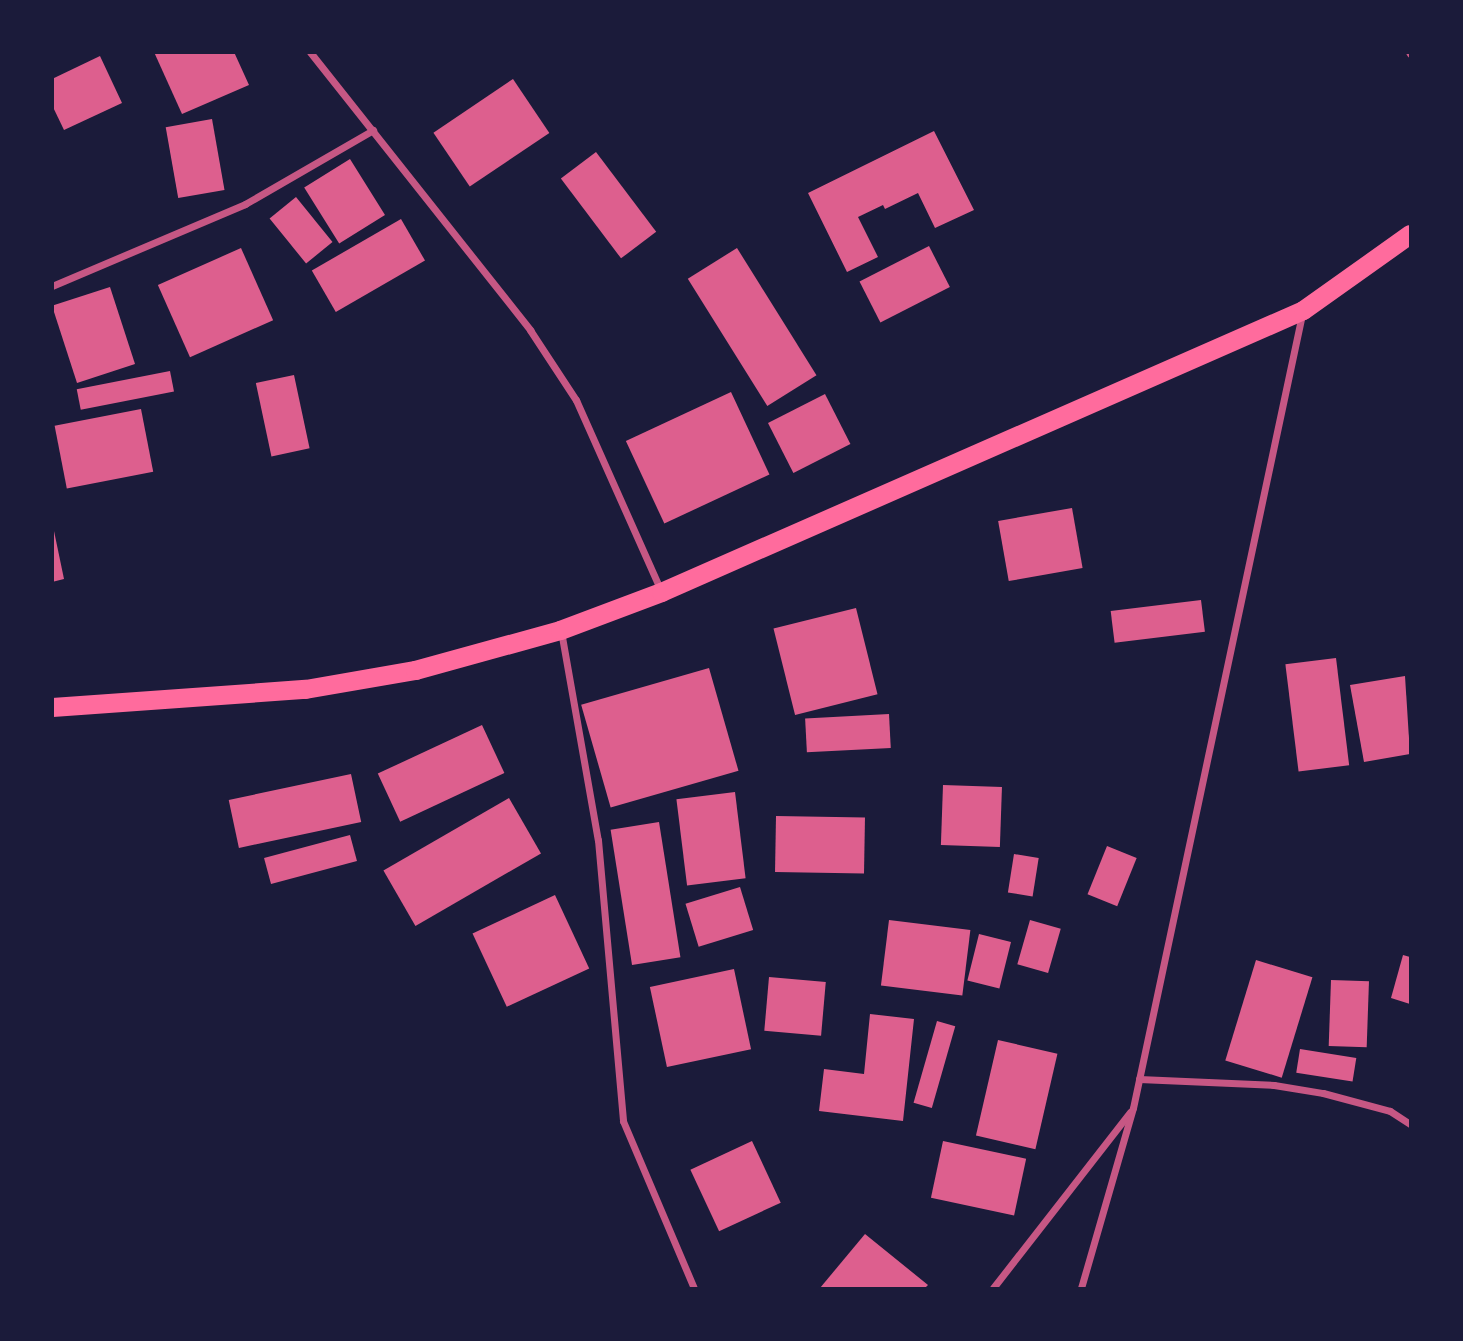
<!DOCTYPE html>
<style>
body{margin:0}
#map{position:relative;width:1463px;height:1341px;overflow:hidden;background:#1b1b3a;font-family:Literata,serif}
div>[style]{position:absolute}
.building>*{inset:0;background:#dd5f8e;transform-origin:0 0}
.minor>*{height:7px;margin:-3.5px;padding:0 3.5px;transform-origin:3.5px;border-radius:3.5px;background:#c65784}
.trunk>*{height:19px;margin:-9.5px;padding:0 9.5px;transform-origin:9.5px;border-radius:9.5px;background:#ff6b9d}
span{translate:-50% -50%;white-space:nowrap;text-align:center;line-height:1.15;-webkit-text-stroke:6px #1b1b3a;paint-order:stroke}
.frame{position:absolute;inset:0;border:54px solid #1b1b3a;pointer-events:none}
</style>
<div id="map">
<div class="building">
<div style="clip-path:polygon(154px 52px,234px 52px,249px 85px,182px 114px)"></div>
<div style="clip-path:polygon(100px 56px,122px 103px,64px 130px,52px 105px,52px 79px)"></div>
<div style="left:513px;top:79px;width:65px;height:96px;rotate:56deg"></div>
<div style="left:212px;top:119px;width:72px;height:47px;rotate:80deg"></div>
<div style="clip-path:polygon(934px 131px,974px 210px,935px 228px,918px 193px,885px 209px,883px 205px,858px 217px,878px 257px,847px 272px,808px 193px)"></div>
<div style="left:596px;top:152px;width:100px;height:44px;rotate:53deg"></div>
<div style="left:350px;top:159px;width:66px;height:54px;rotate:58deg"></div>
<div style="left:296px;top:197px;width:58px;height:34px;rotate:51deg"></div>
<div style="left:401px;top:219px;width:48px;height:103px;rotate:60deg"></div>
<div style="left:929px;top:246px;width:46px;height:78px;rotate:63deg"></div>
<div style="left:241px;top:248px;width:79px;height:91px;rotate:66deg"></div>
<div style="left:737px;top:248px;width:150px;height:58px;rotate:58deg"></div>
<div style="left:110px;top:287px;width:81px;height:61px;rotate:72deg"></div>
<div style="left:170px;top:371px;width:21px;height:95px;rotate:79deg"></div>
<div style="left:294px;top:375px;width:75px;height:39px;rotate:78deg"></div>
<div style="left:731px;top:392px;width:91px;height:116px;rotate:65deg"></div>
<div style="left:825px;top:394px;width:56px;height:64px;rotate:63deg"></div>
<div style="left:141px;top:409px;width:64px;height:88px;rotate:79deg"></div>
<div style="left:1072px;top:508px;width:61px;height:75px;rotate:80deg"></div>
<div style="clip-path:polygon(54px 531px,64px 579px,52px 582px,52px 532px)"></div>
<div style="left:1201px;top:600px;width:32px;height:91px;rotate:83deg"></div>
<div style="left:856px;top:608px;width:89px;height:85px;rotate:76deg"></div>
<div style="left:1336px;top:658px;width:108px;height:51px;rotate:83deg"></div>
<div style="left:709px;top:668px;width:107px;height:133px;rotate:74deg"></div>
<div style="clip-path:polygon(1405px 676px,1410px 754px,1364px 762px,1350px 685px)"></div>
<div style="left:889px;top:714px;width:34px;height:84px;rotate:87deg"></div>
<div style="left:482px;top:725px;width:53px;height:115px;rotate:65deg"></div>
<div style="left:351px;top:774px;width:49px;height:125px;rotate:78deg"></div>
<div style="left:943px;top:785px;width:59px;height:60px;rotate:2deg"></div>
<div style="left:735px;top:792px;width:87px;height:59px;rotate:83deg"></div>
<div style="left:509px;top:798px;width:64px;height:145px;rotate:60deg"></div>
<div style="left:776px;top:816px;width:89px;height:56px;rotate:1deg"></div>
<div style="left:659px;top:822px;width:137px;height:49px;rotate:81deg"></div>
<div style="left:350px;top:835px;width:27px;height:89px;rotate:75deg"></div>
<div style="left:1107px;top:846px;width:32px;height:52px;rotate:22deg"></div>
<div style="left:1014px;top:854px;width:25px;height:39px;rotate:9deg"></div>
<div style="left:740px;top:887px;width:45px;height:57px;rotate:73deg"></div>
<div style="left:555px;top:895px;width:81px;height:91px;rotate:65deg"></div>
<div style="left:889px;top:920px;width:82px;height:66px;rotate:7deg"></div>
<div style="left:1030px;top:920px;width:32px;height:46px;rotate:16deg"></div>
<div style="left:979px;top:934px;width:33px;height:48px;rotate:14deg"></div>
<div style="clip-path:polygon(1403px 955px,1410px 957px,1410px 1004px,1391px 998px)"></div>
<div style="left:1256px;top:960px;width:59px;height:105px;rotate:17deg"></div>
<div style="left:734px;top:969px;width:82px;height:86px;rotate:78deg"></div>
<div style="left:769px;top:977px;width:57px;height:54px;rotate:5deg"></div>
<div style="left:1331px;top:980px;width:38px;height:66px;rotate:2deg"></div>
<div style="clip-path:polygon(870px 1014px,914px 1019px,903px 1121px,819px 1111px,824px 1069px,864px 1074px)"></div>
<div style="left:937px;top:1021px;width:19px;height:85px;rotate:16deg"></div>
<div style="left:998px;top:1040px;width:61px;height:98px;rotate:13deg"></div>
<div style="left:1300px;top:1049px;width:57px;height:24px;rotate:9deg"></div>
<div style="left:752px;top:1141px;width:68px;height:68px;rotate:65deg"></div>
<div style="left:943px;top:1141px;width:85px;height:58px;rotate:12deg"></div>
<div style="clip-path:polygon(865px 1234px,928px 1285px,925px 1288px,820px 1288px)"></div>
</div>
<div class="minor">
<div style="left:310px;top:52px;width:355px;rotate:51.6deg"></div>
<div style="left:530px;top:330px;width:84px;rotate:56.7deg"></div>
<div style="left:576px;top:400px;width:209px;rotate:66deg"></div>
<div style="left:1409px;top:52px;width:2px;rotate:63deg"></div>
<div style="left:52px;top:286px;width:210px;rotate:-23deg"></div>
<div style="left:245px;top:204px;width:148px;rotate:-30deg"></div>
<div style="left:561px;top:631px;width:212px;rotate:80deg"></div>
<div style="left:598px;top:840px;width:282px;rotate:84.9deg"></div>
<div style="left:623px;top:1121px;width:181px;rotate:67deg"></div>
<div style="left:1139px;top:1079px;width:135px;rotate:2.5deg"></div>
<div style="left:1274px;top:1085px;width:50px;rotate:9.3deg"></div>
<div style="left:1323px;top:1093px;width:69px;rotate:15deg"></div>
<div style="left:1390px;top:1111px;width:24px;rotate:33deg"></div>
<div style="left:993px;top:1288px;width:223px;rotate:-52.1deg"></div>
<div style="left:1081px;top:1288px;width:187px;rotate:-73.9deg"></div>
<div style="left:1133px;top:1108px;width:812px;rotate:-77.98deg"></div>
</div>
<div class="trunk">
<div style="left:52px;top:707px;width:254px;rotate:-4.1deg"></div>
<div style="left:305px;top:689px;width:112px;rotate:-9.8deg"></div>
<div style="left:415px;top:670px;width:150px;rotate:-15.4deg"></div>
<div style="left:560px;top:630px;width:108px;rotate:-20.6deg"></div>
<div style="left:661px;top:592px;width:701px;rotate:-23.71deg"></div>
<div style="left:1303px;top:310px;width:131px;rotate:-35.4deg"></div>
</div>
<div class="frame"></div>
</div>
